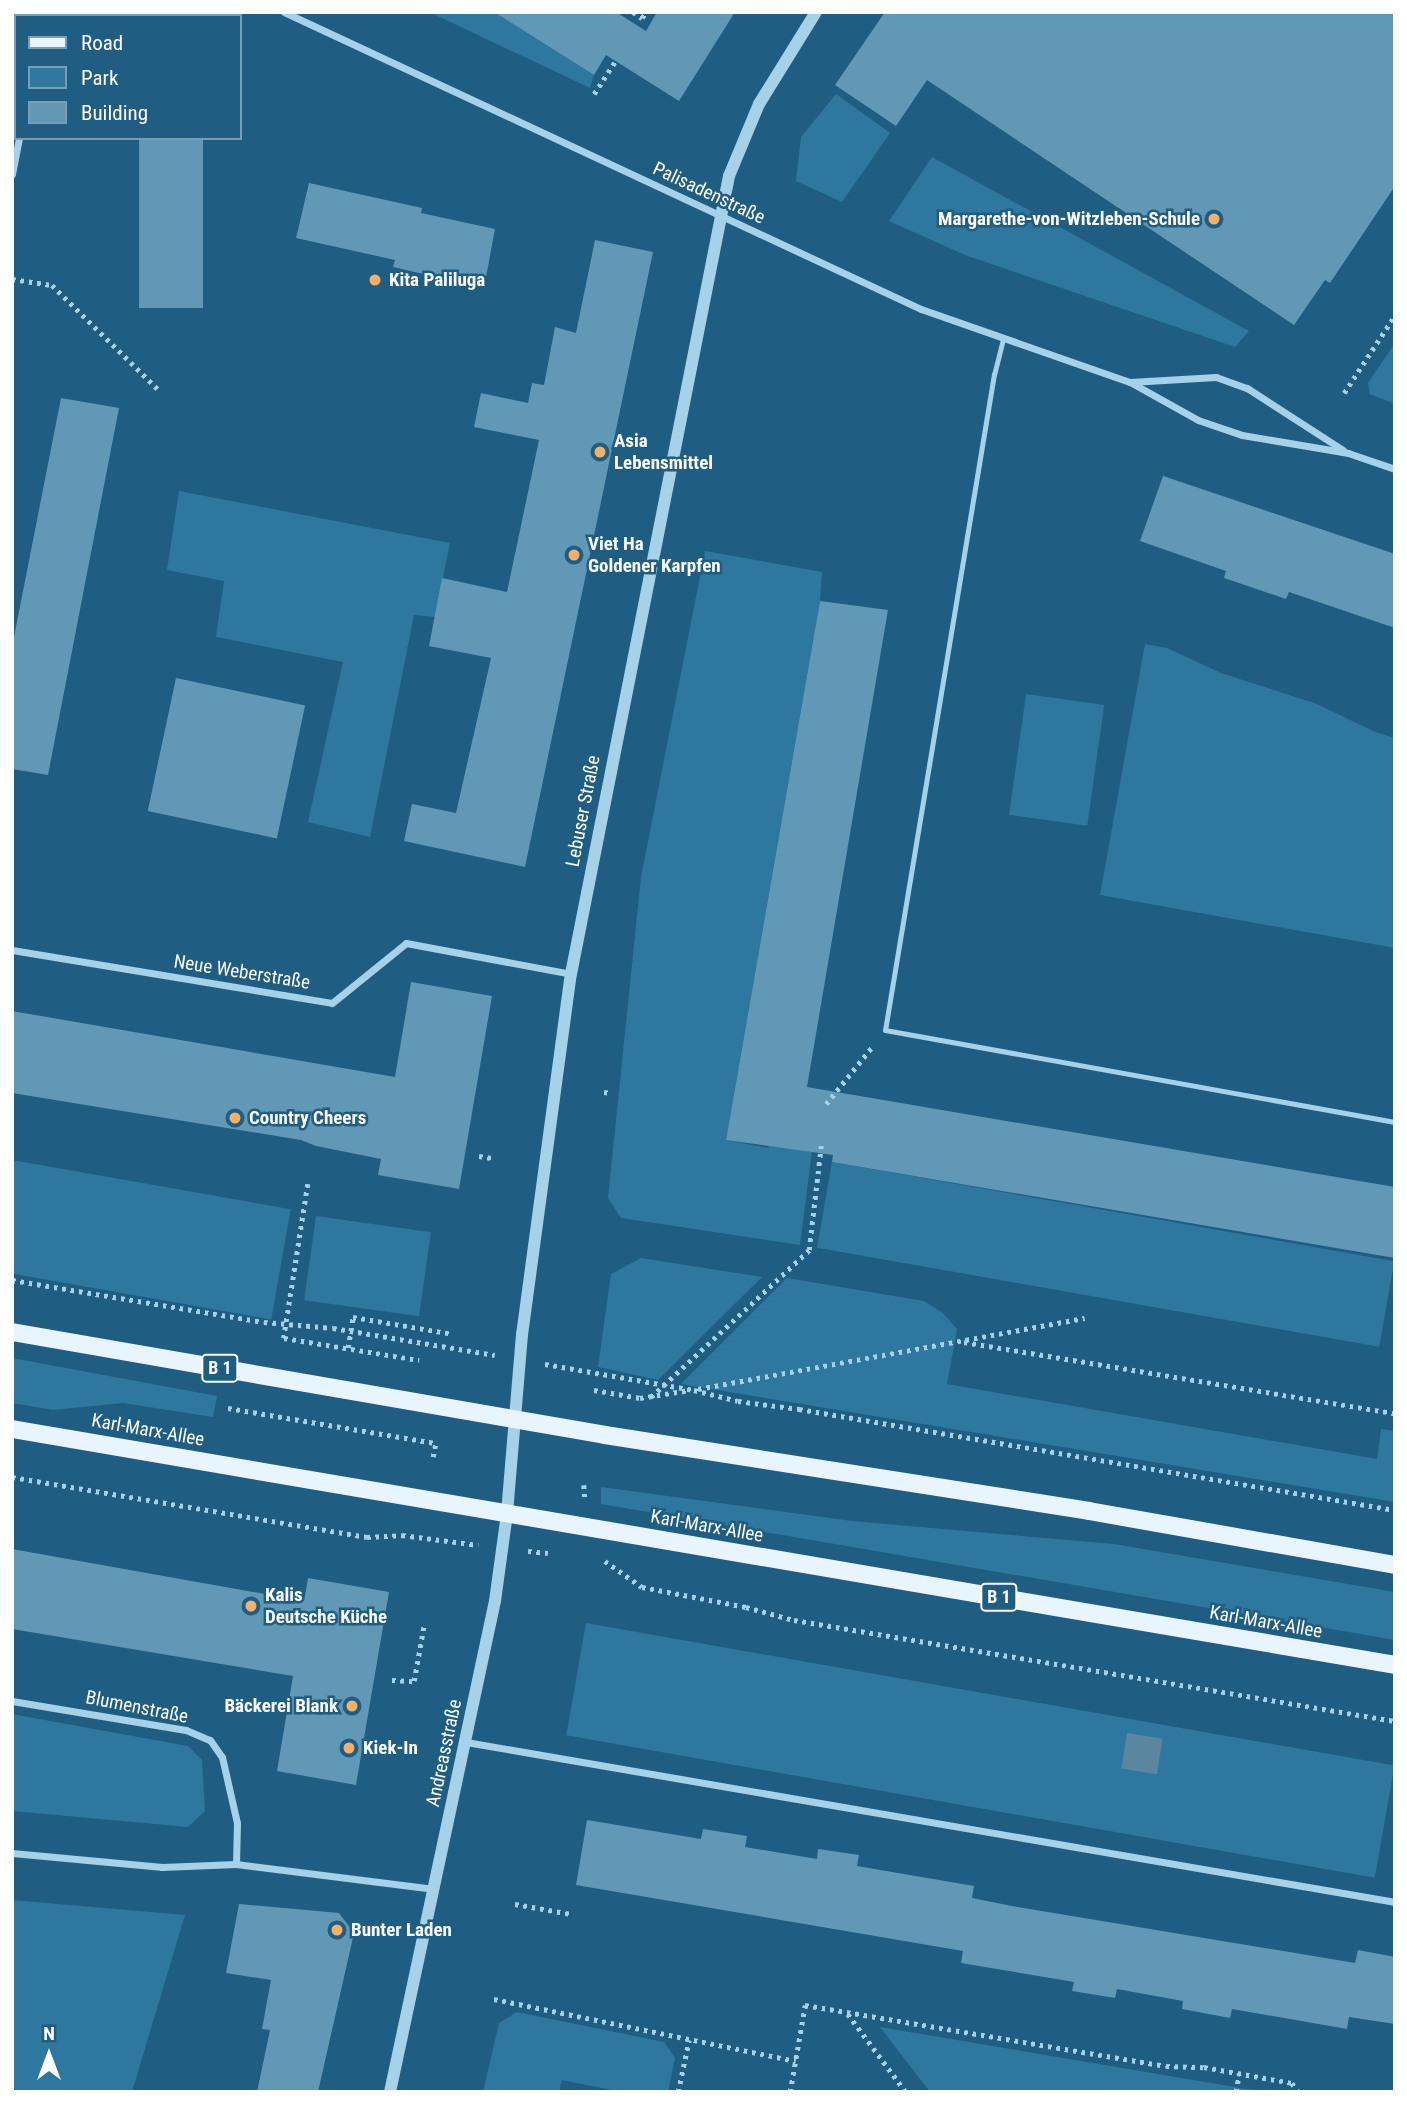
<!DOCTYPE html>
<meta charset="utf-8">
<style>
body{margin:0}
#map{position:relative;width:1407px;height:2104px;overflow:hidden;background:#1f5e82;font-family:"Roboto Condensed",sans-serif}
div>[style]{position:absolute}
.green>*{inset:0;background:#2e779e;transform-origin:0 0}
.water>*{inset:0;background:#5a86a0;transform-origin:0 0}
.building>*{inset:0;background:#6098b6;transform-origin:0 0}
.path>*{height:4.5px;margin-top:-2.25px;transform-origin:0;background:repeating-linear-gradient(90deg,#a5d1e9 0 3.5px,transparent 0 8.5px)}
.service>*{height:5px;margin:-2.5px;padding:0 2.5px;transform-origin:2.5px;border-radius:2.5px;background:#a5d1e9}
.minor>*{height:7px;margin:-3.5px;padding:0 3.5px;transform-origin:3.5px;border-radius:3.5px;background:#a5d1e9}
.tertiary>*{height:12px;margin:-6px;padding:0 6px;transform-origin:6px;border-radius:6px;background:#a5d1e9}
.primary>*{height:18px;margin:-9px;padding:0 9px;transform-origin:9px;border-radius:9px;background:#e8f5fe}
.dots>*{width:19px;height:19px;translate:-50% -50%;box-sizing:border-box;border:4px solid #1f5e82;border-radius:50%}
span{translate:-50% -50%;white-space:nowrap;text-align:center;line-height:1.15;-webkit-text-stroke:5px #1f5e82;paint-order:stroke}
.shield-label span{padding:2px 5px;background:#1f5e82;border:2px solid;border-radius:5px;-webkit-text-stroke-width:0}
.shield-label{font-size:18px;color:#fff;font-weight:700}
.street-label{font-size:19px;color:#fff}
.poi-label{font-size:19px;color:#fff;font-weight:700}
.right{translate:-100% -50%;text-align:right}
.left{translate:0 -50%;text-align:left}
.frame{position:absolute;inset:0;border:14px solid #fff;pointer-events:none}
.legend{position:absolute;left:14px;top:14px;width:228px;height:126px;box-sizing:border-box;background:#1f5e82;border:2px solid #799eb4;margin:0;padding:9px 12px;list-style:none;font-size:21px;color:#fff}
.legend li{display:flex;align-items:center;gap:14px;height:35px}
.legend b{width:35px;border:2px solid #799eb4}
.north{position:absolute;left:14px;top:2020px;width:70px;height:70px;-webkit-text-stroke:5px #1f5e82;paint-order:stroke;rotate:0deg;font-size:19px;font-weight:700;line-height:28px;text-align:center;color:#fff}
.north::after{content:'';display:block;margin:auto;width:24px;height:32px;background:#fff;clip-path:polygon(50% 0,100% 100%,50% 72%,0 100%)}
</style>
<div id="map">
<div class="green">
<div style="clip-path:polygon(429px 12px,494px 12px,594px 75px,590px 88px)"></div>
<div style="clip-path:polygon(836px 94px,890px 133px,842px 202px,796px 181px,801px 137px)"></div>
<div style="clip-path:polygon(932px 157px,1249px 331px,1235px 347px,965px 255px,889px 221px)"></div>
<div style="clip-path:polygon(1395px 343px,1395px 404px,1370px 394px,1368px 383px)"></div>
<div style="clip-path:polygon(179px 491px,450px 543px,435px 617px,414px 615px,370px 837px,308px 822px,343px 662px,216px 637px,224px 581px,167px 570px)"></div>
<div style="clip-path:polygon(705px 551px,822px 572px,820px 601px,726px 1140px,768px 1148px,770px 1144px,812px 1152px,800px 1245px,621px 1218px,608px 1198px,641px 877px)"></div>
<div style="clip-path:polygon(1145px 644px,1167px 648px,1221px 673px,1317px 704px,1375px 732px,1395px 738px,1395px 948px,1100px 895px)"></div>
<div style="left:1026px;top:694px;width:79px;height:122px;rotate:8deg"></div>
<div style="left:12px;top:1160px;width:283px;height:112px;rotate:10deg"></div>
<div style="left:832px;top:1162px;width:571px;height:87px;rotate:10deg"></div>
<div style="left:316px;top:1216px;width:116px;height:85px;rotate:8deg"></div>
<div style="clip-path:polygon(641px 1258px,762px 1277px,658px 1380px,598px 1367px,611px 1274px)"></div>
<div style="clip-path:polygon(787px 1278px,924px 1301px,943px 1313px,957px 1329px,947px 1384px,1377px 1459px,1381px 1429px,1395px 1431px,1395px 1502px,681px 1384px)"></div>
<div style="clip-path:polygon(12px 1358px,217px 1396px,213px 1417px,123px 1403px,53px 1410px,12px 1403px)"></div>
<div style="clip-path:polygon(601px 1487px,852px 1521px,1114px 1544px,1395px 1592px,1395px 1640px,601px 1504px)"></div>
<div style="left:586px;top:1623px;width:821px;height:114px;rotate:10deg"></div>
<div style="clip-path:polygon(12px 1714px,188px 1746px,202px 1760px,205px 1811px,188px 1827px,12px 1811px)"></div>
<div style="clip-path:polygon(12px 1900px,185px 1915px,132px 2092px,12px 2092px)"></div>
<div style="clip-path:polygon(517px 2012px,664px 2042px,675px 2058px,668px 2092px,622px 2092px,562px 2080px,559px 2092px,483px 2092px,499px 2023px)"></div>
<div style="clip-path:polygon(880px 2027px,1264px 2092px,930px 2092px)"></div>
</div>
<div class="water">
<div style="left:1127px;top:1733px;width:36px;height:36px;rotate:9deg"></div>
</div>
<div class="building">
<div style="clip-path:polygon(494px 12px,616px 12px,646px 31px,657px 12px,735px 12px,679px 101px,606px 55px,594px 75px)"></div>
<div style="clip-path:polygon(885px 12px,1395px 12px,1395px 186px,1330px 283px,1325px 280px,1294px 325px,927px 80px,896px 126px,835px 85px)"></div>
<div style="left:139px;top:138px;width:64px;height:170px"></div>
<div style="clip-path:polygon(309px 183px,422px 208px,421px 213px,495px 229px,484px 288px,393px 267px,395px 260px,296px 238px)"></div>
<div style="clip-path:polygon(595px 240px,653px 252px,525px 867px,404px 841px,412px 804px,456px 813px,491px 658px,429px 646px,442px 578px,507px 592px,539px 440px,474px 427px,481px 393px,528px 403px,532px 383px,544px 385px,555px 327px,576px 333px)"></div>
<div style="clip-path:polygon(61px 398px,119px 408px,48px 775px,12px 769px,12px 647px)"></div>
<div style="clip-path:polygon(1163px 476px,1395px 554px,1395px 628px,1289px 592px,1286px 599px,1224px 578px,1226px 571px,1140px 541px)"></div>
<div style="clip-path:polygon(820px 601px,888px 610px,807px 1087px,1395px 1187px,1395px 1258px,832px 1162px,833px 1155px,726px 1140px)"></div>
<div style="left:176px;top:678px;width:132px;height:136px;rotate:12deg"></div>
<div style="clip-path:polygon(411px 982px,492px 996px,459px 1189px,378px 1175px,381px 1159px,316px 1146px,301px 1140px,12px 1093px,12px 1011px,395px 1077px)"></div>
<div style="clip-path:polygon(12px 1549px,304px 1601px,308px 1578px,389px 1592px,356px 1785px,277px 1771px,293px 1676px,12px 1629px)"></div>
<div style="clip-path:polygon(587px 1820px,701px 1839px,703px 1829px,747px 1836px,745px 1847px,817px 1859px,818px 1849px,859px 1855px,857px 1866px,974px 1886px,972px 1898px,1012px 1906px,1355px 1963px,1358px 1950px,1395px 1957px,1395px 2024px,1349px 2017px,1347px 2029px,1232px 2009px,1230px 2018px,1182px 2009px,1183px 2001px,1117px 1989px,1115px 1998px,1072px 1991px,1074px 1982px,961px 1963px,963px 1951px,576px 1885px)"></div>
<div style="clip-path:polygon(239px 1904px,339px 1913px,354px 1933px,318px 2092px,257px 2092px,270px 2030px,262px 2029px,271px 1980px,226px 1973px)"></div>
</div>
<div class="path">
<div style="left:633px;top:12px;width:11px;rotate:34deg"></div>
<div style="left:642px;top:18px;width:7px;rotate:-56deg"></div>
<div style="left:594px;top:94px;width:40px;rotate:-57.1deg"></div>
<div style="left:12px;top:279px;width:40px;rotate:8.5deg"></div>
<div style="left:52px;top:285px;width:151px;rotate:44.5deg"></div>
<div style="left:1344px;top:393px;width:93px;rotate:-56.8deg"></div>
<div style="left:604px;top:1092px;width:7px;rotate:8deg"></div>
<div style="left:826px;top:1104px;width:73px;rotate:-51.1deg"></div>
<div style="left:479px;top:1156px;width:13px;rotate:9deg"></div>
<div style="left:308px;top:1184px;width:156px;rotate:98.9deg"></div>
<div style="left:284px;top:1338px;width:137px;rotate:9.3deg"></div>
<div style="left:12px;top:1280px;width:255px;rotate:9.5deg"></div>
<div style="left:264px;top:1322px;width:69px;rotate:5deg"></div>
<div style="left:333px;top:1328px;width:164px;rotate:9.5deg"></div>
<div style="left:964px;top:1342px;width:437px;rotate:9.4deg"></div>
<div style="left:348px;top:1348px;width:31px;rotate:-81deg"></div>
<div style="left:353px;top:1317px;width:101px;rotate:9.6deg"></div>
<div style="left:545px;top:1364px;width:151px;rotate:9.9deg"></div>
<div style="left:694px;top:1390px;width:45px;rotate:14deg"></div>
<div style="left:738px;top:1401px;width:62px;rotate:7.5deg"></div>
<div style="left:799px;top:1409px;width:604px;rotate:9.62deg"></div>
<div style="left:698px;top:1389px;width:393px;rotate:-10.4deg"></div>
<div style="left:594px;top:1390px;width:47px;rotate:9.9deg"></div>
<div style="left:640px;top:1398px;width:50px;rotate:-9.3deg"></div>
<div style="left:651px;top:1397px;width:216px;rotate:-42.9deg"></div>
<div style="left:809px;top:1250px;width:105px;rotate:-83.4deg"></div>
<div style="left:228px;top:1408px;width:210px;rotate:9.6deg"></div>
<div style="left:433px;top:1457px;width:16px;rotate:-79deg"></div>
<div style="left:12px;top:1477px;width:360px;rotate:9.6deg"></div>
<div style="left:367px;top:1537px;width:35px;rotate:-3deg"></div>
<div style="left:402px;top:1535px;width:77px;rotate:7.5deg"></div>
<div style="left:584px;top:1485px;width:13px;rotate:86deg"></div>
<div style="left:528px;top:1551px;width:20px;rotate:6deg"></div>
<div style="left:605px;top:1561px;width:45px;rotate:35.1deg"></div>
<div style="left:642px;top:1587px;width:106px;rotate:10.9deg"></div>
<div style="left:746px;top:1607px;width:50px;rotate:15.2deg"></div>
<div style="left:794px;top:1620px;width:609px;rotate:9.54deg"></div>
<div style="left:392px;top:1680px;width:22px;rotate:3deg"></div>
<div style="left:414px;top:1681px;width:57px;rotate:-79.9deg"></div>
<div style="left:515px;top:1904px;width:57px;rotate:10.1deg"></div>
<div style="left:494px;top:1999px;width:308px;rotate:11.6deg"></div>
<div style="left:848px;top:2014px;width:97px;rotate:53.4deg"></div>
<div style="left:678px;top:2092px;width:53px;rotate:-78.1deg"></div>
<div style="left:790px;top:2092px;width:88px;rotate:-80.2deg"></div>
<div style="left:805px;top:2005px;width:366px;rotate:9.6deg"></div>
<div style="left:1166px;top:2066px;width:38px;rotate:2deg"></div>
<div style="left:1204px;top:2067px;width:89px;rotate:10.3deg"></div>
<div style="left:1292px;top:2083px;width:11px;rotate:56deg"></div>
<div style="left:1236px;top:2092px;width:18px;rotate:-81deg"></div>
</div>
<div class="service">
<div style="left:1003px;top:339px;width:36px;rotate:104deg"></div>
<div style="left:994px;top:374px;width:665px;rotate:99.43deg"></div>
<div style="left:885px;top:1030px;width:518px;rotate:10.23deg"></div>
</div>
<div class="minor">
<div style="left:284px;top:12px;width:703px;rotate:25deg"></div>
<div style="left:921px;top:309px;width:221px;rotate:19.3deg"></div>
<div style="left:1130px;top:382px;width:78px;rotate:29.2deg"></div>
<div style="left:1198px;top:420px;width:46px;rotate:18.8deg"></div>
<div style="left:1242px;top:435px;width:108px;rotate:9.6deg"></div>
<div style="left:1348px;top:453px;width:50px;rotate:18.8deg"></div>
<div style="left:43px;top:16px;width:4px;rotate:-76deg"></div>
<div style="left:12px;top:174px;width:37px;rotate:-79deg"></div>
<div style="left:1130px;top:382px;width:86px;rotate:-3.3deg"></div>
<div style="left:1216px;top:377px;width:33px;rotate:20deg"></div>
<div style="left:1247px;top:388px;width:114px;rotate:32.9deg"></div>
<div style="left:12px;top:950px;width:324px;rotate:9.4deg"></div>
<div style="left:332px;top:1003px;width:95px;rotate:-39deg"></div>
<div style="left:406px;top:943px;width:168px;rotate:10.6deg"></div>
<div style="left:12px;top:1701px;width:176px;rotate:9.5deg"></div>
<div style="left:186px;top:1730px;width:26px;rotate:23deg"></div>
<div style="left:210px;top:1740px;width:21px;rotate:55deg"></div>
<div style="left:222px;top:1757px;width:68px;rotate:77.2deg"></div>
<div style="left:237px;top:1823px;width:41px;rotate:91.4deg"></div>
<div style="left:466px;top:1742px;width:943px;rotate:9.77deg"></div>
<div style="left:12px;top:1853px;width:151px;rotate:5.3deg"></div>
<div style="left:162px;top:1867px;width:74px;rotate:-2.3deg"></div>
<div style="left:236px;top:1864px;width:200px;rotate:7.2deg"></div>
</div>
<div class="tertiary">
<div style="left:390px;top:2092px;width:502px;rotate:-77.93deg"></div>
<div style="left:495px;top:1601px;width:89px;rotate:-82.2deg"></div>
<div style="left:507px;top:1513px;width:179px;rotate:-85.2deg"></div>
<div style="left:522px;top:1335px;width:364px;rotate:-82.3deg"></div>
<div style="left:571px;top:974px;width:813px;rotate:-78.8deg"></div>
<div style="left:729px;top:176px;width:78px;rotate:-67.4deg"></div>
<div style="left:759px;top:104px;width:108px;rotate:-58.2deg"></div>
</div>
<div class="primary">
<div style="left:12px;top:1332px;width:602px;rotate:9.85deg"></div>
<div style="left:605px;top:1435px;width:490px;rotate:8.9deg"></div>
<div style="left:1089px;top:1511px;width:311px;rotate:10deg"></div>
<div style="left:12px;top:1429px;width:1403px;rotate:9.68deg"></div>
</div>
<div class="dots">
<div style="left:1214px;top:219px;background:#f7af64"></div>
<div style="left:375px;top:280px;background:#f7af64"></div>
<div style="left:600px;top:452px;background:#f7af64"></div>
<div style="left:574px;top:555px;background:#f7af64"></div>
<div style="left:235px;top:1118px;background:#f7af64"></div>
<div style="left:251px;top:1606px;background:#f7af64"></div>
<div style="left:352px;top:1706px;background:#f7af64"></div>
<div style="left:349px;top:1748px;background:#f7af64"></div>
<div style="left:337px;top:1930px;background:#f7af64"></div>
</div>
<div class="shield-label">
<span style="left:220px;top:1368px">B 1</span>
<span style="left:999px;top:1597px">B 1</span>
</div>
<div class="street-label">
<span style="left:709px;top:193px;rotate:25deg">Palisadenstraße</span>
<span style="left:583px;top:811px;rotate:-79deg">Lebuser Straße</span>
<span style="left:242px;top:972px;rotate:9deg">Neue Weberstraße</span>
<span style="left:148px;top:1430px;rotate:10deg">Karl-Marx-Allee</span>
<span style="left:707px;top:1526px;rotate:10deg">Karl-Marx-Allee</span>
<span style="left:1266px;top:1622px;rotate:10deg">Karl-Marx-Allee</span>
<span style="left:137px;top:1707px;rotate:11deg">Blumenstraße</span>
<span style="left:444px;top:1753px;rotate:-78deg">Andreasstraße</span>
</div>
<div class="poi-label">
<span class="right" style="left:1200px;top:219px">Margarethe-von-Witzleben-Schule</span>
<span class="left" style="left:389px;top:280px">Kita Paliluga</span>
<span class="left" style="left:614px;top:452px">Asia<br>Lebensmittel</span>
<span class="left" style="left:588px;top:555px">Viet Ha<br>Goldener Karpfen</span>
<span class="left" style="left:249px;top:1118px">Country Cheers</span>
<span class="left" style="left:265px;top:1606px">Kalis<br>Deutsche Küche</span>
<span class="right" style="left:338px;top:1706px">Bäckerei Blank</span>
<span class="left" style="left:363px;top:1748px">Kiek-In</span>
<span class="left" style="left:351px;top:1930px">Bunter Laden</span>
</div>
<div class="frame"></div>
<ul class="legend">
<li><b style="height:9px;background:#e8f5fe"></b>Road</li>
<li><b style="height:19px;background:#2e779e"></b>Park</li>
<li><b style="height:19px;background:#6098b6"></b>Building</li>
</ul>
<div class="north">N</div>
</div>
